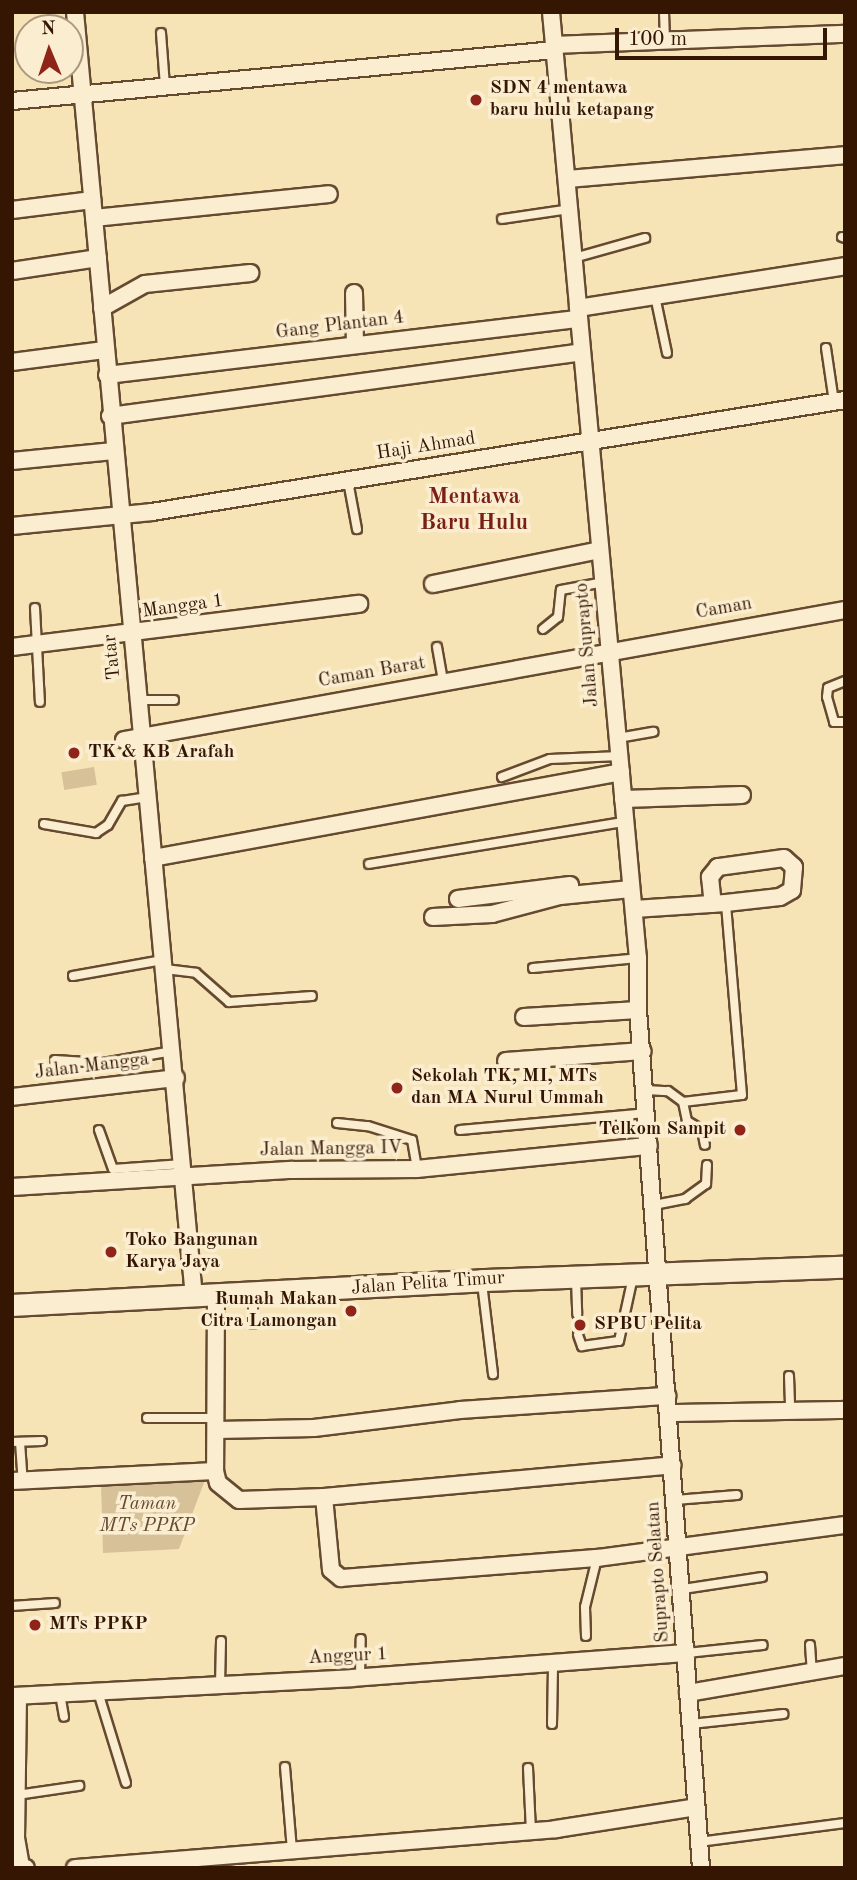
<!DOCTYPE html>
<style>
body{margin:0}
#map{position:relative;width:857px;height:1880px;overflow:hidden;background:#f7e4b6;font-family:"Old Standard TT",serif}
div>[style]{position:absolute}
.green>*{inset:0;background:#d6c198;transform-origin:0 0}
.roads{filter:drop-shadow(2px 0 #654a30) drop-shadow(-2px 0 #654a30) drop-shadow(0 2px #654a30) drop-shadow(0 -2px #654a30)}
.lane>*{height:8px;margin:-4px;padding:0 4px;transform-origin:4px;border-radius:4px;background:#faedd0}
.street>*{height:16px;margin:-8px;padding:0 8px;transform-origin:8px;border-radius:8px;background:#faedd0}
.secondary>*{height:21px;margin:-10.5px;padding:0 10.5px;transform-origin:10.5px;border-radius:10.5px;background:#faedd0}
.dots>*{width:19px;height:19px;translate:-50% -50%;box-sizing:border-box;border:4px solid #faedd0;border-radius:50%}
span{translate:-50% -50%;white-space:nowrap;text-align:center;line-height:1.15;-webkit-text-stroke:7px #faedd0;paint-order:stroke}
.poi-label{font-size:19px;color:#341603;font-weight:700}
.left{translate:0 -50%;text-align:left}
.right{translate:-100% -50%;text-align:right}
.street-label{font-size:19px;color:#341603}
.park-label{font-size:19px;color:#654930;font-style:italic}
.quarter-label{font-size:23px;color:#7a1f14;font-weight:700}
.frame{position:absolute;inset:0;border:14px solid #341603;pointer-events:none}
.north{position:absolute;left:14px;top:14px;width:70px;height:70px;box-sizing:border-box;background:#faedd0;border:2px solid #ab977e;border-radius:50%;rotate:358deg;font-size:19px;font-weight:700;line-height:28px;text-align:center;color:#341603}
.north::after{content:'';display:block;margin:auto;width:24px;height:32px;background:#8f2418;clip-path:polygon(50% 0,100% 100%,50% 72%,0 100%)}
.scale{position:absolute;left:615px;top:28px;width:212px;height:32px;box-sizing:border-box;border:4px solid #341603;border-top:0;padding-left:9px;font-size:21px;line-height:24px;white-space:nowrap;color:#341603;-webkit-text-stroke:5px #faedd0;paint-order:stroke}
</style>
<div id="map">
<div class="green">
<div style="left:94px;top:767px;width:18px;height:33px;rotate:81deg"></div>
<div style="clip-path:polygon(205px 1480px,179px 1549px,103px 1553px,101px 1482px)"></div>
</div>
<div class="roads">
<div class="lane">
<div style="left:664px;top:12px;width:29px;rotate:88deg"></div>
<div style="left:161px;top:33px;width:53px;rotate:85.7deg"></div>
<div style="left:502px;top:219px;width:69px;rotate:-8.4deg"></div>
<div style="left:842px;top:237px;width:3px;rotate:18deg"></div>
<div style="left:574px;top:258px;width:74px;rotate:-15.7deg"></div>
<div style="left:655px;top:296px;width:58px;rotate:78.1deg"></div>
<div style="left:826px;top:348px;width:55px;rotate:81.6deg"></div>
<div style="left:348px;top:481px;width:49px;rotate:79.4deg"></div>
<div style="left:35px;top:608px;width:94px;rotate:87deg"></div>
<div style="left:543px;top:629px;width:19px;rotate:-39deg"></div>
<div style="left:558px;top:617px;width:27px;rotate:-84deg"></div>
<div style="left:561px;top:590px;width:44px;rotate:-10.5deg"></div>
<div style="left:437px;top:647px;width:35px;rotate:80deg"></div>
<div style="left:845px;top:681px;width:18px;rotate:158deg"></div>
<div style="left:828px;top:688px;width:9px;rotate:96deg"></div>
<div style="left:827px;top:697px;width:26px;rotate:74deg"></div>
<div style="left:834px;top:722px;width:11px"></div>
<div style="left:138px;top:700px;width:36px"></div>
<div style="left:618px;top:738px;width:36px;rotate:-10deg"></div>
<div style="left:502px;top:777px;width:51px;rotate:-20.6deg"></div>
<div style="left:550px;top:759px;width:70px;rotate:-2.5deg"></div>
<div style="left:44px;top:824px;width:53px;rotate:9.8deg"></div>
<div style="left:96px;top:833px;width:14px;rotate:-34deg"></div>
<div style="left:108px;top:825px;width:28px;rotate:-60deg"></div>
<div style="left:122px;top:801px;width:26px;rotate:-9deg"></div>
<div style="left:369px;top:864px;width:258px;rotate:-9.4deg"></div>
<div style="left:533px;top:968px;width:105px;rotate:-5.4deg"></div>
<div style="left:165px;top:969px;width:31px;rotate:7deg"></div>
<div style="left:196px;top:973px;width:44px;rotate:41.3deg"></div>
<div style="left:229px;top:1002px;width:83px;rotate:-4.1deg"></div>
<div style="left:73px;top:976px;width:91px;rotate:-10.1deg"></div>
<div style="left:55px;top:1060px;width:48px;rotate:3.6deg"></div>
<div style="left:103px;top:1063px;width:71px;rotate:-9.7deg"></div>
<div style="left:646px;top:1090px;width:22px;rotate:3deg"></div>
<div style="left:668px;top:1091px;width:19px;rotate:36deg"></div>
<div style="left:683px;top:1102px;width:59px;rotate:-6.8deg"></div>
<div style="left:742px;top:1095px;width:193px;rotate:-94.8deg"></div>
<div style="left:683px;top:1102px;width:19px;rotate:78deg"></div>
<div style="left:687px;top:1121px;width:17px;rotate:31deg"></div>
<div style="left:702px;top:1130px;width:15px;rotate:79deg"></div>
<div style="left:337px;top:1123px;width:31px;rotate:6deg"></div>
<div style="left:368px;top:1126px;width:46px;rotate:17.7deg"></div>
<div style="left:412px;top:1140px;width:29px;rotate:80deg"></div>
<div style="left:99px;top:1130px;width:41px;rotate:70.3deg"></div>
<div style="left:113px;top:1169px;width:70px;rotate:-4.1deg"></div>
<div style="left:460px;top:1130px;width:189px;rotate:-5.2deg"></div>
<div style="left:654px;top:1205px;width:32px;rotate:-11deg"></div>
<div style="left:685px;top:1199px;width:26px;rotate:-36deg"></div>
<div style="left:706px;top:1184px;width:19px;rotate:-87deg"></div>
<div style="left:576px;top:1279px;width:35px;rotate:88deg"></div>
<div style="left:482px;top:1283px;width:92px;rotate:83.1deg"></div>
<div style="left:253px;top:1324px;width:29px;rotate:-90deg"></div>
<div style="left:578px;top:1335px;width:12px;rotate:70deg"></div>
<div style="left:582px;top:1346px;width:37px;rotate:-8deg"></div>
<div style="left:619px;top:1341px;width:66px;rotate:-77.7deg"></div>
<div style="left:789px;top:1376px;width:36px;rotate:88deg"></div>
<div style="left:147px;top:1418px;width:69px"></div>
<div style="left:12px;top:1442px;width:30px;rotate:-2deg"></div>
<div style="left:20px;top:1442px;width:39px;rotate:86deg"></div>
<div style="left:675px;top:1500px;width:62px;rotate:-4.6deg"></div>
<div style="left:683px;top:1589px;width:80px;rotate:-8.6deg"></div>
<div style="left:12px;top:1606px;width:43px;rotate:-4deg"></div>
<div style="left:586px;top:1636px;width:29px;rotate:-92deg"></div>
<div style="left:585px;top:1607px;width:50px;rotate:-76.2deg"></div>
<div style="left:810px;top:1645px;width:27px;rotate:86deg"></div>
<div style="left:687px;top:1653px;width:76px;rotate:-6deg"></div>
<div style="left:360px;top:1678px;width:39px;rotate:-89deg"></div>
<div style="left:220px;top:1685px;width:44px;rotate:-88.7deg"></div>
<div style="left:98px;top:1692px;width:95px;rotate:72.9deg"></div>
<div style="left:60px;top:1694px;width:23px;rotate:80deg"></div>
<div style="left:552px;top:1724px;width:60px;rotate:-89deg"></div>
<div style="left:691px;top:1724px;width:93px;rotate:-6.2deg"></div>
<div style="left:285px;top:1767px;width:83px;rotate:85.2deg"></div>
<div style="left:528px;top:1768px;width:63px;rotate:87.3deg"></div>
<div style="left:17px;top:1795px;width:63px;rotate:-8.3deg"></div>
<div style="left:699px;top:1842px;width:147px;rotate:-7.4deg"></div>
</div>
<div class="street">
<div style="left:75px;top:12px;width:1291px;rotate:84.71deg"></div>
<div style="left:551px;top:12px;width:950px;rotate:84.75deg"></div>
<div style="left:638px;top:958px;width:52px;rotate:90deg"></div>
<div style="left:638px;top:1010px;width:860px;rotate:85.8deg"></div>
<div style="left:554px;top:45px;width:291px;rotate:-2.2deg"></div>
<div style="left:12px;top:101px;width:545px;rotate:-5.37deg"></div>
<div style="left:567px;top:179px;width:279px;rotate:-4.9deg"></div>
<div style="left:12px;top:210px;width:81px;rotate:-7.1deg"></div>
<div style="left:94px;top:218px;width:236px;rotate:-5.8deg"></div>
<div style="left:12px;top:271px;width:87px;rotate:-8.6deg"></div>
<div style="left:354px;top:293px;width:52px;rotate:88.9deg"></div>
<div style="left:102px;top:308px;width:49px;rotate:-29.2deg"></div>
<div style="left:145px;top:284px;width:106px;rotate:-6deg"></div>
<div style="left:578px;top:308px;width:270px;rotate:-8.9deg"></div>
<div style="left:12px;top:362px;width:93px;rotate:-7.4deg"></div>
<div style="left:107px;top:375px;width:475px;rotate:-6.8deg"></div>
<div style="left:110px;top:416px;width:476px;rotate:-7.7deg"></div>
<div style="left:12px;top:461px;width:102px;rotate:-5.6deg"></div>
<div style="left:12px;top:526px;width:141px;rotate:-5.7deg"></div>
<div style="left:152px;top:512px;width:702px;rotate:-9.18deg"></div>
<div style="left:433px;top:584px;width:170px;rotate:-11.5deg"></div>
<div style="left:12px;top:647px;width:350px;rotate:-7.1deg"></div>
<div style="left:124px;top:740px;width:733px;rotate:-10.22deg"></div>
<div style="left:623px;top:799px;width:119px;rotate:-1.9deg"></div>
<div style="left:153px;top:858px;width:476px;rotate:-10.4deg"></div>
<div style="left:458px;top:899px;width:113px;rotate:-7.1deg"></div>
<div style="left:634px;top:909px;width:92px;rotate:-3.7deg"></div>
<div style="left:726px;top:903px;width:54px;rotate:-6.3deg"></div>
<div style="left:780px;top:897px;width:14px;rotate:-30deg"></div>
<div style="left:792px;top:890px;width:23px;rotate:-85deg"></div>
<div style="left:794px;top:867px;width:13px;rotate:-138deg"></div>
<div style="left:784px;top:858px;width:67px;rotate:172.2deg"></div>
<div style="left:718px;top:867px;width:13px;rotate:129deg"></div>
<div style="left:710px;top:877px;width:27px;rotate:84deg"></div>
<div style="left:433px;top:917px;width:59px;rotate:-2.9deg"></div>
<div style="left:492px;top:914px;width:70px;rotate:-14.8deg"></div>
<div style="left:560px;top:896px;width:71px;rotate:-5.6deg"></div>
<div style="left:524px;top:1017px;width:114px;rotate:-3.5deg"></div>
<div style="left:506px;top:1061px;width:137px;rotate:-4.2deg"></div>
<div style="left:12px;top:1097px;width:165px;rotate:-6.6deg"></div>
<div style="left:12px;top:1187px;width:281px;rotate:-3.5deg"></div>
<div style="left:292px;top:1170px;width:125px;rotate:-0.5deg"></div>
<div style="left:417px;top:1169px;width:233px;rotate:-5.7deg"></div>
<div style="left:216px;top:1297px;width:174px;rotate:90.3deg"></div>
<div style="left:215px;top:1471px;width:12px;rotate:76deg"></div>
<div style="left:218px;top:1483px;width:27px;rotate:39deg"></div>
<div style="left:239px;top:1500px;width:85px;rotate:-2deg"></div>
<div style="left:324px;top:1497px;width:350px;rotate:-5.2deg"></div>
<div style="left:670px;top:1413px;width:175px;rotate:-1deg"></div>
<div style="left:217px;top:1430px;width:97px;rotate:-1.2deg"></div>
<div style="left:314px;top:1428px;width:147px;rotate:-7deg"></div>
<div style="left:460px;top:1410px;width:208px;rotate:-3.9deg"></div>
<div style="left:12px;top:1481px;width:203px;rotate:-2.8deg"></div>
<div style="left:324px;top:1497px;width:73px;rotate:84.5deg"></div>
<div style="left:331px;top:1570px;width:13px;rotate:39deg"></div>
<div style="left:341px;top:1578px;width:257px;rotate:-4.5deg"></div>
<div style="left:597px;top:1558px;width:250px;rotate:-7.6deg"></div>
<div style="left:688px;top:1693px;width:159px;rotate:-9.8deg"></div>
<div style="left:12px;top:1696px;width:341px;rotate:-3deg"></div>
<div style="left:353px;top:1678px;width:335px;rotate:-4.3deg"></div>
<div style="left:18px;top:1696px;width:142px;rotate:90.8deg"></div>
<div style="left:16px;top:1838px;width:29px;rotate:80deg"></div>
<div style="left:21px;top:1867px;width:5px;rotate:11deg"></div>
<div style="left:75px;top:1868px;width:483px;rotate:-4.6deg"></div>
<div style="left:556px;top:1829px;width:142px;rotate:-8.9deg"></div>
</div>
<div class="secondary">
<div style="left:12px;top:1305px;width:471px;rotate:-3deg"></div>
<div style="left:482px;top:1280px;width:363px;rotate:-2.1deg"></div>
</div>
</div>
<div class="dots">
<div style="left:476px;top:100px;background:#8f2418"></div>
<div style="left:74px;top:753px;background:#8f2418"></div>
<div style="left:397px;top:1088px;background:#8f2418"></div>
<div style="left:740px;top:1130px;background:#8f2418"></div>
<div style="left:111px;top:1252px;background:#8f2418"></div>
<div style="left:351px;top:1311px;background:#8f2418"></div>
<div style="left:580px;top:1325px;background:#8f2418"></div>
<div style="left:35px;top:1625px;background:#8f2418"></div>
</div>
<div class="poi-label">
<span class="left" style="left:490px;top:100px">SDN 4 mentawa<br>baru hulu ketapang</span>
<span class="left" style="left:88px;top:753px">TK &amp; KB Arafah</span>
<span class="left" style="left:411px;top:1088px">Sekolah TK, MI, MTs<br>dan MA Nurul Ummah</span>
<span class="right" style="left:726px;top:1130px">Telkom Sampit</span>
<span class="left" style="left:125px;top:1252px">Toko Bangunan<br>Karya Jaya</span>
<span class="right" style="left:337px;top:1311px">Rumah Makan<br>Citra Lamongan</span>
<span class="left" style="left:594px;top:1325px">SPBU Pelita</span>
<span class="left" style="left:49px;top:1625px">MTs PPKP</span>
</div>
<div class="street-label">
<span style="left:340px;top:326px;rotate:-7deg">Gang Plantan 4</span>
<span style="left:426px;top:447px;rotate:-9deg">Haji Ahmad</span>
<span style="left:183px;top:607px;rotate:-8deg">Mangga 1</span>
<span style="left:724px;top:609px;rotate:-10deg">Caman</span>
<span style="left:588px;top:645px;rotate:-95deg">Jalan Suprapto</span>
<span style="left:113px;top:657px;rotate:-96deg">Tatar</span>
<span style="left:372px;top:673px;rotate:-10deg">Caman Barat</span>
<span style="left:92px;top:1067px;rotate:-7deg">Jalan Mangga</span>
<span style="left:331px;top:1150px;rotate:-1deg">Jalan Mangga IV</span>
<span style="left:428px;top:1284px;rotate:-4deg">Jalan Pelita Timur</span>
<span style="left:659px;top:1572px;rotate:-94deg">Suprapto Selatan</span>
<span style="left:348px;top:1657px;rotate:-3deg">Anggur 1</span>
</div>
<div class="park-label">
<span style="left:147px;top:1516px">Taman<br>MTs PPKP</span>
</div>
<div class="quarter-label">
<span style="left:474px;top:510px">Mentawa<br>Baru Hulu</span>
</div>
<div class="frame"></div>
<div class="north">N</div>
<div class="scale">100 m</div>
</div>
